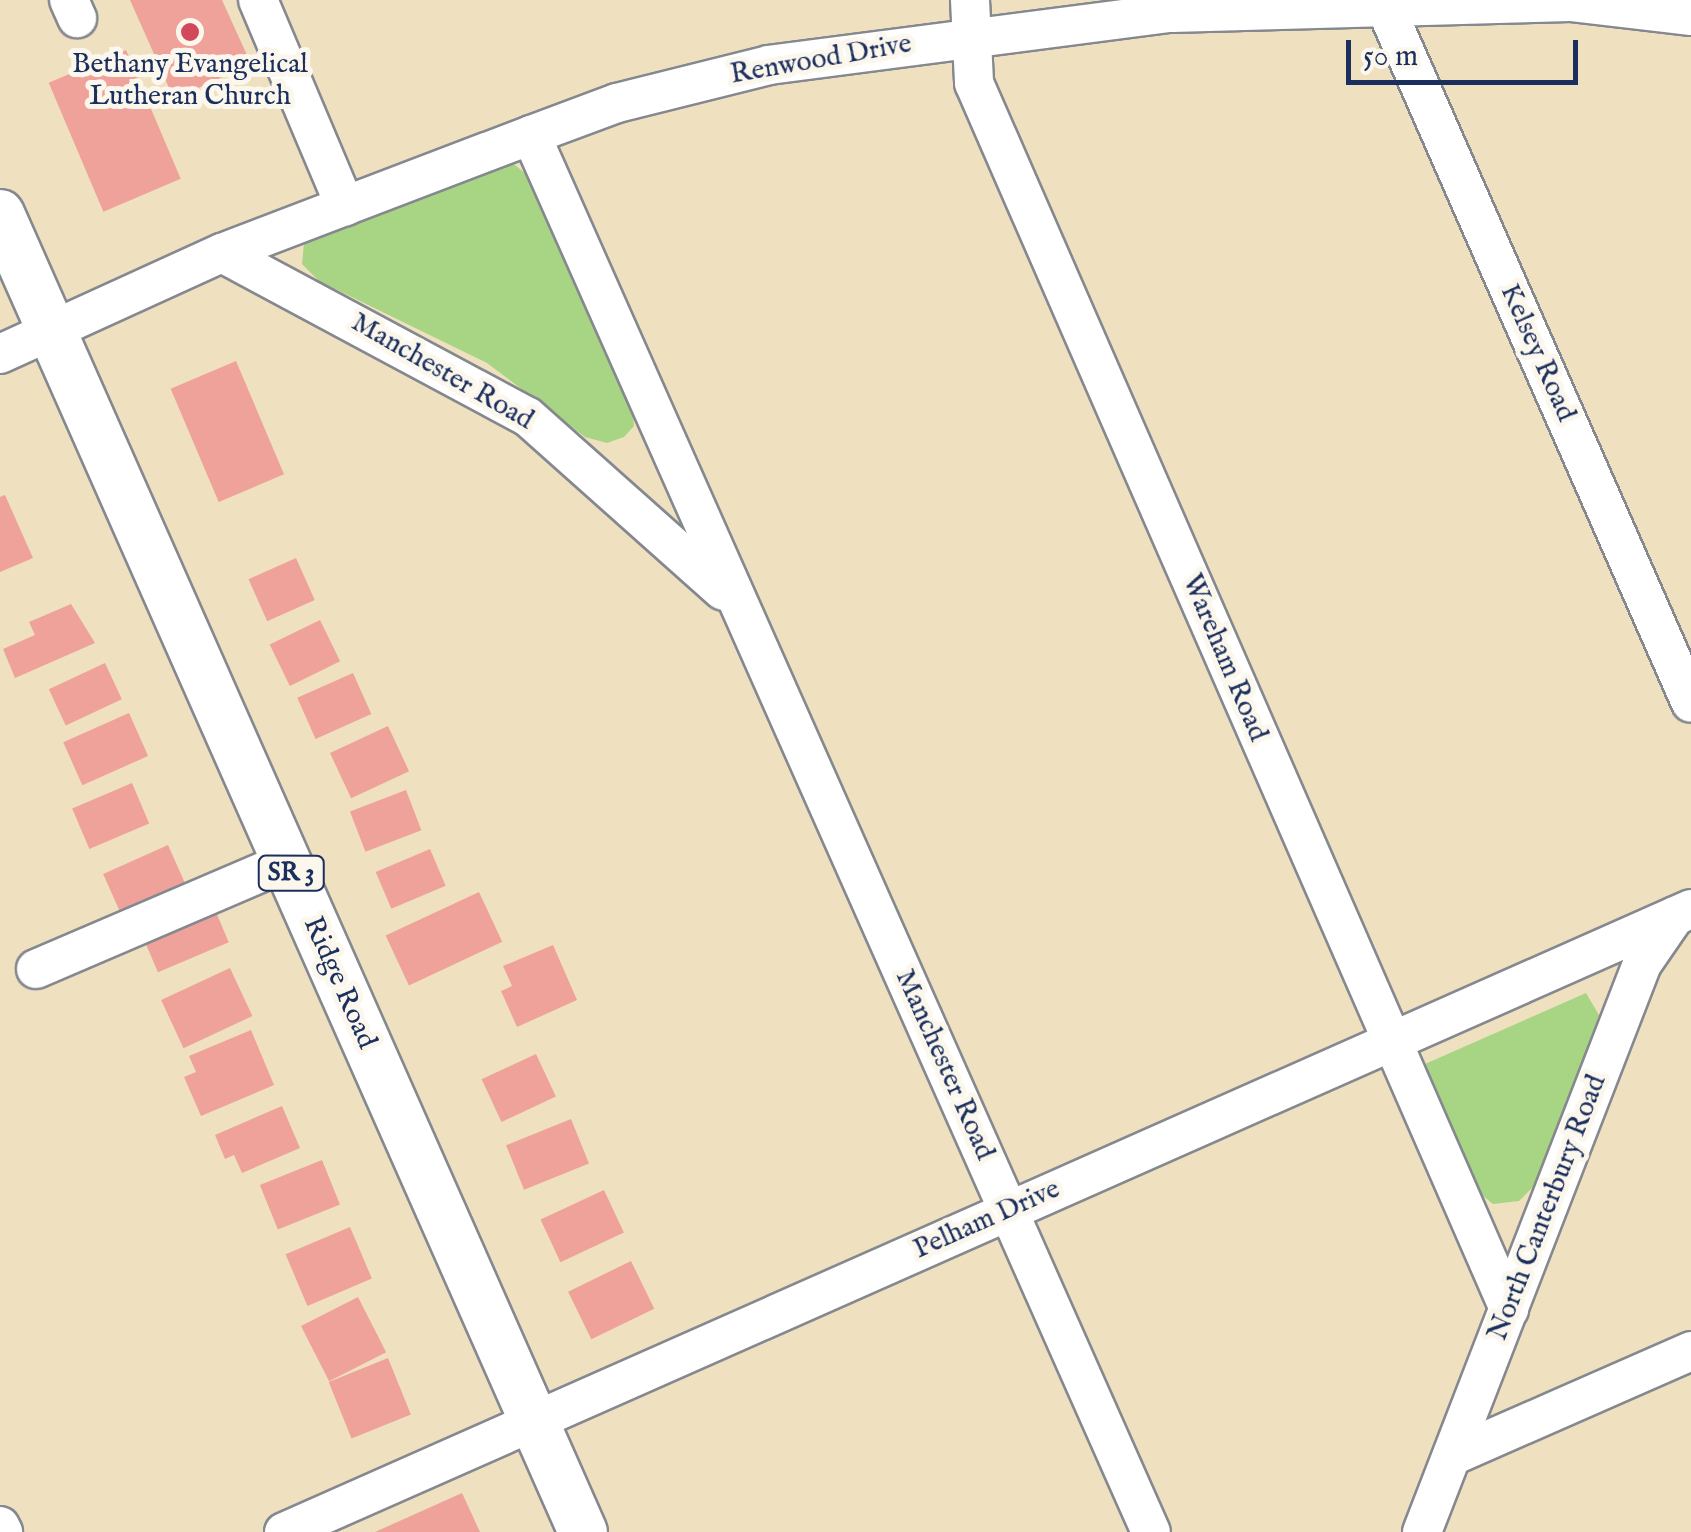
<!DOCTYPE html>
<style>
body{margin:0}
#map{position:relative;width:1691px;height:1532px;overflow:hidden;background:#efe0c0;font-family:"IM FELL English",serif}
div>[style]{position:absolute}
.green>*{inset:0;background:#a8d583}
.building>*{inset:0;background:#efa299;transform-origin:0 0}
.roads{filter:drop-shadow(2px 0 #85888f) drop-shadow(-2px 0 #85888f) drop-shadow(0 2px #85888f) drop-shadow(0 -2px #85888f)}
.minor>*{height:38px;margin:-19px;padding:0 19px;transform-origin:19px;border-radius:19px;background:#fff}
.major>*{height:48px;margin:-24px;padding:0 24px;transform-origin:24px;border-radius:24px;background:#fff}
.dots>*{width:28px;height:28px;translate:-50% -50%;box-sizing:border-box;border:5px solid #fbf7ec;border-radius:50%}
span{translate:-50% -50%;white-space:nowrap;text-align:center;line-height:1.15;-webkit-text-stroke:10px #fbf7ec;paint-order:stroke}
.shield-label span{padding:2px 8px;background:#fbf7ec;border:2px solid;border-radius:8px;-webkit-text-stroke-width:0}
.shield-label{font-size:25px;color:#1b2f5e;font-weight:700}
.street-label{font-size:28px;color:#1b2f5e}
.poi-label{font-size:28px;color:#1b2f5e}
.scale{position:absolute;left:1346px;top:40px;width:232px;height:45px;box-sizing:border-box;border:5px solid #1b2f5e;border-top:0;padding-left:12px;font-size:30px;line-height:35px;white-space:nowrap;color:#1b2f5e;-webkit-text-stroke:8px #fbf7ec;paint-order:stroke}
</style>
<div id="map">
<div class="green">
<div style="clip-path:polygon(510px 161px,531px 178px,632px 408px,634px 426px,624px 437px,607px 443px,585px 437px,487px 363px,319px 281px,302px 264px,304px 243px,322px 227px)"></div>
<div style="clip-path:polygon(1586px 993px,1599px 1015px,1594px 1038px,1537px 1183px,1519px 1201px,1493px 1204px,1476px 1190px,1425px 1064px)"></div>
</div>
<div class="building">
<div style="clip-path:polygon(130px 0,222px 0,251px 64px,174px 99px)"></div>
<div style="left:126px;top:50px;width:140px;height:84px;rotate:67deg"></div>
<div style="left:236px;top:361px;width:123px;height:71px;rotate:67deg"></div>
<div style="clip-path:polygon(5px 495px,33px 558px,0 572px,0 497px)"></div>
<div style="left:296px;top:558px;width:46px;height:52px;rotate:66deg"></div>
<div style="clip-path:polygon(71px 604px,95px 643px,15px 678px,3px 649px,35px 635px,29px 622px)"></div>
<div style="left:320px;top:620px;width:46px;height:56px;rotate:64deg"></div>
<div style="left:105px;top:663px;width:40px;height:62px;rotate:65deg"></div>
<div style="left:353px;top:673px;width:45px;height:61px;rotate:66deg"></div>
<div style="left:129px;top:713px;width:47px;height:72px;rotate:66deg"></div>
<div style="left:388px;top:726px;width:50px;height:64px;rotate:65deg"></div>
<div style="left:132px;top:783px;width:44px;height:65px;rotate:67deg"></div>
<div style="left:406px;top:790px;width:43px;height:60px;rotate:69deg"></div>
<div style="left:168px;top:845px;width:46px;height:71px;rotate:66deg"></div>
<div style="left:430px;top:849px;width:40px;height:59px;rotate:67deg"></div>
<div style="left:479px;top:892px;width:55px;height:103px;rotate:65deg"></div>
<div style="left:210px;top:898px;width:48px;height:77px;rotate:67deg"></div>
<div style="clip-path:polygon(553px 945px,577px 1000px,517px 1027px,501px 991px,512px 986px,503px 966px)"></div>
<div style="left:230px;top:968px;width:53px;height:76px;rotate:65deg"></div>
<div style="clip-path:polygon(251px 1030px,274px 1085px,201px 1116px,184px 1077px,196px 1072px,189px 1056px)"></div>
<div style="left:536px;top:1054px;width:47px;height:60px;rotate:65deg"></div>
<div style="clip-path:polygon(282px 1106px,300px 1148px,242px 1173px,234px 1155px,225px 1159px,215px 1135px)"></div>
<div style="left:571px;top:1119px;width:48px;height:70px;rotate:68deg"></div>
<div style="left:322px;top:1160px;width:48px;height:67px;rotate:68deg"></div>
<div style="left:604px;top:1190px;width:47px;height:70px;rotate:65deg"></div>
<div style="left:350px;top:1227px;width:56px;height:70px;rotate:67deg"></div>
<div style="left:631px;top:1261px;width:53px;height:70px;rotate:64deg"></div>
<div style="left:358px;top:1297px;width:62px;height:64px;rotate:63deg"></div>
<div style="left:388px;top:1358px;width:61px;height:64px;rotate:68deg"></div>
<div style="clip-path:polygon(462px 1493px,480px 1532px,375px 1532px)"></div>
</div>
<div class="roads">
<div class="minor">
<div style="left:69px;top:0;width:20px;rotate:66deg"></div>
<div style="left:258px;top:0;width:224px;rotate:67.1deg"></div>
<div style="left:970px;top:0;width:83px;rotate:87.2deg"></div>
<div style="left:974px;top:83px;width:1338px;rotate:66.42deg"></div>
<div style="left:1384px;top:4px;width:763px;rotate:66.29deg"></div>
<div style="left:531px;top:135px;width:1528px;rotate:66.07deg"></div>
<div style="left:222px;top:253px;width:347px;rotate:28.2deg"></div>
<div style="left:528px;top:417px;width:261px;rotate:41.7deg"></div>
<div style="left:0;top:354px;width:244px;rotate:-24.5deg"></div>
<div style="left:222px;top:253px;width:331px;rotate:-20.9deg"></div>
<div style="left:531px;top:135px;width:92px;rotate:-20.4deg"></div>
<div style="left:617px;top:103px;width:157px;rotate:-14deg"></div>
<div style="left:769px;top:65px;width:406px;rotate:-7.4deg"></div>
<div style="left:1172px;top:13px;width:398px;rotate:-1.6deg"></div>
<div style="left:1570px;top:2px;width:122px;rotate:6.6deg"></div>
<div style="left:36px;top:969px;width:272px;rotate:-23.2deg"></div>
<div style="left:1452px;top:1456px;width:261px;rotate:-23.7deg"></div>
<div style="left:0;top:1526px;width:7px;rotate:63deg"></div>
<div style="left:284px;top:1532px;width:1539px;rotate:-23.88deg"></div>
<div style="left:1422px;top:1532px;width:609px;rotate:-68.83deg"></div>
<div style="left:1642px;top:964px;width:58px;rotate:-55.5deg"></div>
</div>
<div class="major">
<div style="left:0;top:214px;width:1441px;rotate:66.14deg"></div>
</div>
</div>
<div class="dots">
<div style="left:190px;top:32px;background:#d1495b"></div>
</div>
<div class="shield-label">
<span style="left:291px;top:873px">SR 3</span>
</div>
<div class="street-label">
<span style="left:821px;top:60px;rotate:-10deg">Renwood Drive</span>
<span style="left:1537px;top:353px;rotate:66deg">Kelsey Road</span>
<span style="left:442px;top:372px;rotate:30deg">Manchester Road</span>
<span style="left:1224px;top:658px;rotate:67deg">Wareham Road</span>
<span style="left:339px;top:983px;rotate:66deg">Ridge Road</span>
<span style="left:944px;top:1065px;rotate:66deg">Manchester Road</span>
<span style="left:1548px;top:1208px;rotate:-69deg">North Canterbury Road</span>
<span style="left:987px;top:1220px;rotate:-24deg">Pelham Drive</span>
</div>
<div class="poi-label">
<span style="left:190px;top:81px">Bethany Evangelical<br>Lutheran Church</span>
</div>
<div class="scale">50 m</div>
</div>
